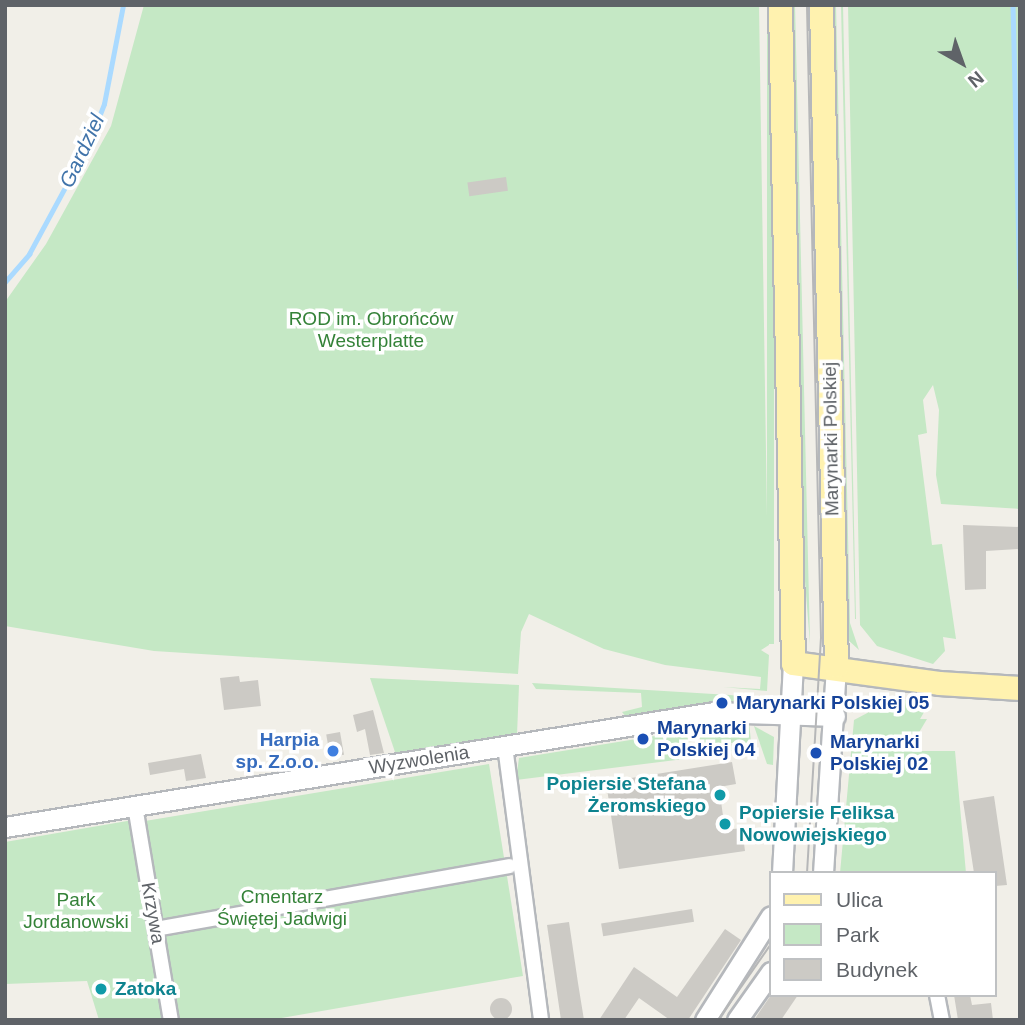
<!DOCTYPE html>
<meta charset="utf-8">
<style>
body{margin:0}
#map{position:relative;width:1025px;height:1025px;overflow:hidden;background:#f1efe8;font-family:Helvetica,sans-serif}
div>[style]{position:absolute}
.green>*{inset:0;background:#c5e8c5;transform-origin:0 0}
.stream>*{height:4.5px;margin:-2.25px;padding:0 2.25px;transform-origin:2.25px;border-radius:2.25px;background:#aadaff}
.building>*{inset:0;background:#cccac5;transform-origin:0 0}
.round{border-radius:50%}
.roads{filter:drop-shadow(2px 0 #b5b8bc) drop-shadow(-2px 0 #b5b8bc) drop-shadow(0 2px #b5b8bc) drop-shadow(0 -2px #b5b8bc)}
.street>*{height:14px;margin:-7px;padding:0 7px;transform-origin:7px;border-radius:7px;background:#fff}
.secondary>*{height:19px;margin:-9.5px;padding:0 9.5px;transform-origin:9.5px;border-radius:9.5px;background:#fff}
.primary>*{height:23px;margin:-11.5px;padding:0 11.5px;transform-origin:11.5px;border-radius:11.5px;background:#fff2af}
.tram>*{height:2px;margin:-1px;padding:0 1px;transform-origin:1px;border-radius:1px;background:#b6b7b8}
.dots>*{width:19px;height:19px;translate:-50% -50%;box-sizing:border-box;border:4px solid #fff;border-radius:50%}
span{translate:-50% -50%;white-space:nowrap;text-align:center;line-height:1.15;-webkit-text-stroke:7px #fff;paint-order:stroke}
.park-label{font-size:19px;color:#348238}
.street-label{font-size:19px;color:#5f6368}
.transit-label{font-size:19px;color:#164399;font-weight:700}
.left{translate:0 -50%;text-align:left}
.shop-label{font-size:19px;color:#366cbe;font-weight:700}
.right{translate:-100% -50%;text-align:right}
.culture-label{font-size:19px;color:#0d838f;font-weight:700}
.water-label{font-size:21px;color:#4174aa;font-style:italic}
.frame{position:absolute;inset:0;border:7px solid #5f6368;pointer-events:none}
.legend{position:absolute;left:769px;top:871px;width:228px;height:126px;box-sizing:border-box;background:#fff;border:2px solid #bfc1c3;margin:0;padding:9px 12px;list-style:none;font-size:21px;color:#5f6368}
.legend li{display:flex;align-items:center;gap:14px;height:35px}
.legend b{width:35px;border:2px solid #bfc1c3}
.north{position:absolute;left:927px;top:28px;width:70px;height:70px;-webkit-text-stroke:5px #fff;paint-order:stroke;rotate:140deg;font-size:19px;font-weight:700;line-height:28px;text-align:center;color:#5f6368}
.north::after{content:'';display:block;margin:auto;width:24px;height:32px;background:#5f6368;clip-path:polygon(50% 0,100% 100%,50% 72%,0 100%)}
</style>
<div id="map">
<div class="green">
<div style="clip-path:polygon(144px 5px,759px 5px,769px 645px,761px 650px,769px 655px,767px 691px,723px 687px,760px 689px,761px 677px,665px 665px,604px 649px,529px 614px,521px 632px,518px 674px,154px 651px,5px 626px,5px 302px,46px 244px,111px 126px)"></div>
<div style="left:767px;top:5px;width:7px;height:639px"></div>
<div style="clip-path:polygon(789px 5px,795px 5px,810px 644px,796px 467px)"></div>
<div style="clip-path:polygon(829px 5px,836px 5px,850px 623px,859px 650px,847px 639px)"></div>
<div style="clip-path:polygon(841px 5px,843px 5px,856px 619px,855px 619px)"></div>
<div style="clip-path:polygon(848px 5px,1020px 5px,1020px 509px,941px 504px,936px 475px,939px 410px,933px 385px,923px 400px,927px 433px,918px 435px,932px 545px,942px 544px,956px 639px,943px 637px,945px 651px,933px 664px,877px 646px,860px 625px)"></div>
<div style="clip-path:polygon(370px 678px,519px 685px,517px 735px,396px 755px)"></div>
<div style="clip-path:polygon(532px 683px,730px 695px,759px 698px,628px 719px,622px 712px,642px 707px,641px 693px,536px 689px)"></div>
<div style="clip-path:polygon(894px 699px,930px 702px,920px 719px,927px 719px,908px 751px,955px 751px,966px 873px,840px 873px,854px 720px)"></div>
<div style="clip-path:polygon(749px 721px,752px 753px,746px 754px,744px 741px,731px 743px,732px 751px,700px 756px,700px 726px)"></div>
<div style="clip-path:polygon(754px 726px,774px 737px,773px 765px,767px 764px)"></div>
<div style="clip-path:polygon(686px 731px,692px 758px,516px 780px,519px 758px)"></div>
<div style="clip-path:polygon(489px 764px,523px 976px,270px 1020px,177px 1020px,145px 821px)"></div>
<div style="clip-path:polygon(133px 820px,166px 1020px,99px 1020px,87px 981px,5px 984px,5px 842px)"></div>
</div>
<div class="stream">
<div style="left:1013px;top:5px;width:283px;rotate:88.6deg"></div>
<div style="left:5px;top:282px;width:37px;rotate:-49deg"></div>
<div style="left:29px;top:254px;width:124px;rotate:-61.6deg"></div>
<div style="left:88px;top:145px;width:44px;rotate:-68.7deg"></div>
<div style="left:104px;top:104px;width:101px;rotate:-79.1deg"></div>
</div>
<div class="building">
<div style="left:506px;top:177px;width:14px;height:39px;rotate:82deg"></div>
<div style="clip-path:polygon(963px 525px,1020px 527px,1020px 549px,986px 551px,986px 589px,965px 590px)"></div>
<div style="clip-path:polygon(239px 676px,240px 682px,258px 680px,261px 706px,224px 710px,220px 678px)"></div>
<div style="clip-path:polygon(373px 710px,384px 753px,370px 755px,365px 729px,357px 732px,353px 715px)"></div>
<div style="left:340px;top:732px;width:23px;height:14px;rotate:80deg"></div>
<div style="clip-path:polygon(201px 754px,206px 778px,186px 781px,184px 769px,150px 775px,148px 763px)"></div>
<div style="clip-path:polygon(732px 762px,736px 784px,719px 787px,725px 830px,742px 828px,745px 851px,619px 869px,606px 782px)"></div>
<div style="clip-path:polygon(994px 796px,1007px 885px,995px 886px,995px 873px,974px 873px,963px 801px)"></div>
<div style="left:692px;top:909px;width:13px;height:92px;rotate:81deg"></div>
<div style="clip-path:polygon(569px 922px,578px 983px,584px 1020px,561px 1020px,556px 986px,547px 925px)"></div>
<div style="clip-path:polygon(725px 929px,741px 940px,688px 1020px,670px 1020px,639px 998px,624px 1020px,599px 1020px,634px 967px,677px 997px)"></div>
<div style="clip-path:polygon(771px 995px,798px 995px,781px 1020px,754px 1020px)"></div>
<div style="clip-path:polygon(954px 995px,970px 995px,972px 1005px,991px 1003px,993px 1020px,958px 1020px)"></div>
<div class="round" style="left:490px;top:998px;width:22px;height:22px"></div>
</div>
<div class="roads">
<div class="street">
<div style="left:505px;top:746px;width:276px;rotate:82.5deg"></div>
<div style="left:135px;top:806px;width:217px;rotate:80.5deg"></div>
<div style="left:156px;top:929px;width:359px;rotate:-10.1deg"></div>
<div style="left:937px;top:995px;width:25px;rotate:79deg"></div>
</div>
<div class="secondary">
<div style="left:5px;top:827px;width:718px;rotate:-9.21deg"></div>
<div style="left:714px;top:712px;width:121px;rotate:1.9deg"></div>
<div style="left:782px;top:873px;width:210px;rotate:-87deg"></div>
<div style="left:823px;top:873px;width:207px;rotate:-86.4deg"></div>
<div style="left:705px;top:1020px;width:123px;rotate:-57.6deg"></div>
<div style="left:737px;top:1020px;width:59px;rotate:-54.7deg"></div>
</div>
<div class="primary">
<div style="left:780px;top:5px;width:658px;rotate:88.87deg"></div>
<div style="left:793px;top:663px;width:147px;rotate:7.8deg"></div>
<div style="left:939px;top:683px;width:81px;rotate:3.5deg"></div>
<div style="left:821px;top:5px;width:661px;rotate:88.7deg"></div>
</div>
</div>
<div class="tram">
<div style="left:807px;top:873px;width:235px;rotate:-86.6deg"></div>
<div style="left:821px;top:638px;width:633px;rotate:-91.27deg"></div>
<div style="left:718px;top:1020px;width:93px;rotate:-55.1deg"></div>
</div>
<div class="dots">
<div style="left:722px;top:703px;background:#1a4fb4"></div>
<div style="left:643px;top:739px;background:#1a4fb4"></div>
<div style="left:333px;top:751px;background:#3f7fe0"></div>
<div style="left:816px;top:753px;background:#1a4fb4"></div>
<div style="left:720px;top:795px;background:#0f9aa8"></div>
<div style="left:725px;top:824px;background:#0f9aa8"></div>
<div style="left:101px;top:989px;background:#0f9aa8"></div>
</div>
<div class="park-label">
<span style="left:371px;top:330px">ROD im. Obrońców<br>Westerplatte</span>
<span style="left:282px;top:908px">Cmentarz<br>Świętej Jadwigi</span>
<span style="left:76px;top:911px">Park<br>Jordanowski</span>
</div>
<div class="street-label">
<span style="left:831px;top:439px;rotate:-91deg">Marynarki Polskiej</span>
<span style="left:419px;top:760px;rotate:-9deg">Wyzwolenia</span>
<span style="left:153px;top:913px;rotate:80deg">Krzywa</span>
</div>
<div class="transit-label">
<span class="left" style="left:736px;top:703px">Marynarki Polskiej 05</span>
<span class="left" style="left:657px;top:739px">Marynarki<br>Polskiej 04</span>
<span class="left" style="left:830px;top:753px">Marynarki<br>Polskiej 02</span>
</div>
<div class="shop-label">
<span class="right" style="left:319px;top:751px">Harpia<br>sp. Z.o.o.</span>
</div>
<div class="culture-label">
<span class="right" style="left:706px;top:795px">Popiersie Stefana<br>Żeromskiego</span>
<span class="left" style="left:739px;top:824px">Popiersie Feliksa<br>Nowowiejskiego</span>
<span class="left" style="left:115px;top:989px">Zatoka</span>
</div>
<div class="water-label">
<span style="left:82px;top:151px;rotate:-65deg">Gardziel</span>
</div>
<div class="frame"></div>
<ul class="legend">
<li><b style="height:9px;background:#fff2af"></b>Ulica</li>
<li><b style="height:19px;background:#c5e8c5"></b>Park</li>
<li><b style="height:19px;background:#cccac5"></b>Budynek</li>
</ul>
<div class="north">N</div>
</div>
